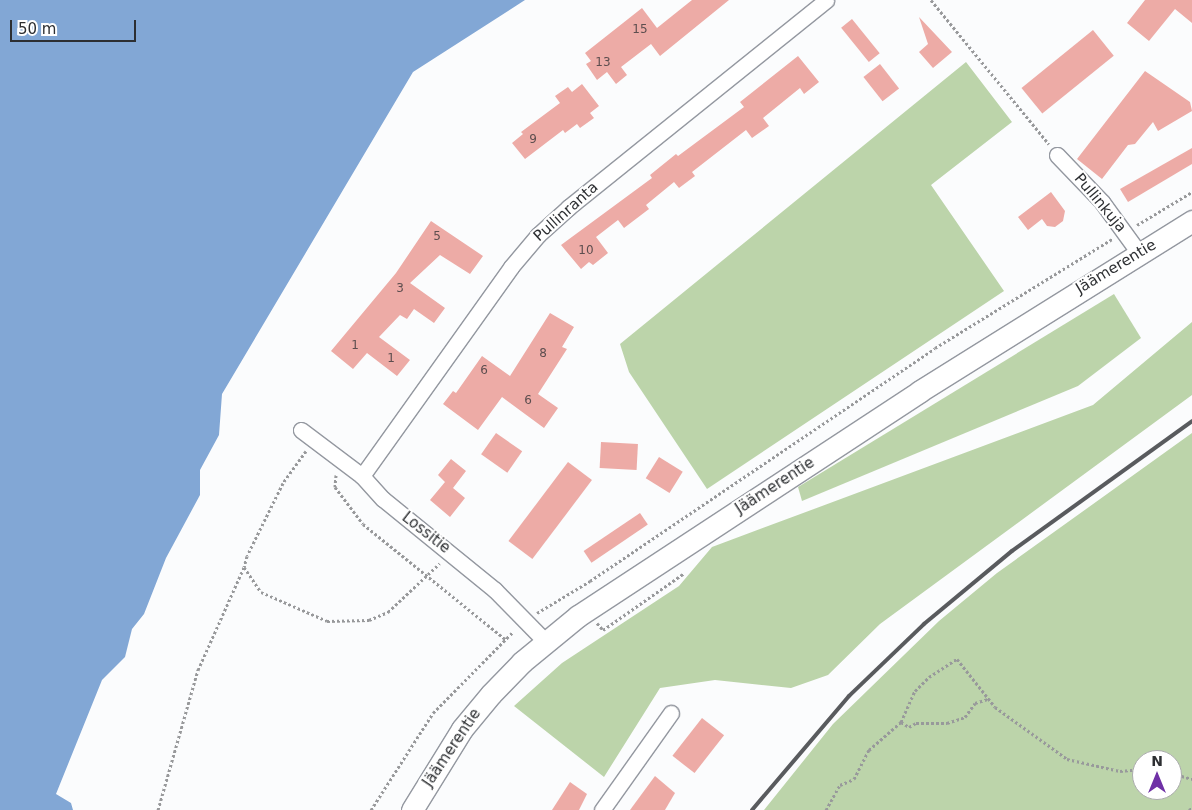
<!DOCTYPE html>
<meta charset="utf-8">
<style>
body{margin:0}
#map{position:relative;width:1192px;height:810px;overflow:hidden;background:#fbfcfd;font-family:"DejaVu Sans",sans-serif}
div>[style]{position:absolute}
.green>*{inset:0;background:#bcd4aa}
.water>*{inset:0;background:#82a7d5}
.building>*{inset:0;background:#edaba6;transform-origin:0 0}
.path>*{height:3px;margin-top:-1.5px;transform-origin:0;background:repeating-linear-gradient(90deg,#98999b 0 2.5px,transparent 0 5px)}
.roads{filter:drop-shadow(1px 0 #9498a0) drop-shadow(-1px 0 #9498a0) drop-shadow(0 1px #9498a0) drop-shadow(0 -1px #9498a0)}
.minor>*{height:15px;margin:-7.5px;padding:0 7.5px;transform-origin:7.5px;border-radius:7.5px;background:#fff}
.secondary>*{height:21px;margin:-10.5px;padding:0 10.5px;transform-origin:10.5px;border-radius:10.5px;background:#fff}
.rail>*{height:4px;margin:-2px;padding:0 2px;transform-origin:2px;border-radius:2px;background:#595b5e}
span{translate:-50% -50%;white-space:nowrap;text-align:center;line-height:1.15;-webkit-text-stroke:4px #fff;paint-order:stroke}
.number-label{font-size:12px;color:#5d4e4f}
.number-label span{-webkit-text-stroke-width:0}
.street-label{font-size:15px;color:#2d2f32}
.north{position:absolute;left:1132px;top:750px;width:50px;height:50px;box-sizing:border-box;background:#fff;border:1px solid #abacad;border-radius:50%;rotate:0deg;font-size:14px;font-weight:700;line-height:20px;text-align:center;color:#2d2f32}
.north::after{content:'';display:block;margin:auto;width:18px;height:22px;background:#6f31a6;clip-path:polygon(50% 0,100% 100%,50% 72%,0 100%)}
.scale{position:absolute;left:10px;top:20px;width:126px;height:22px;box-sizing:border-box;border:2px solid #2d2f32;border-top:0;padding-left:6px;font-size:15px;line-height:18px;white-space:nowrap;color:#2d2f32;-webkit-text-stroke:4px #fff;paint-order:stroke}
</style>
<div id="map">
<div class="green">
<div style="clip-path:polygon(966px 62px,1012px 122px,931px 185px,1004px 291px,707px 489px,629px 372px,620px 344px)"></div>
<div style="clip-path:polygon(1114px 294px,1141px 338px,1078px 386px,802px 501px,798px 487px)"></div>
<div style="clip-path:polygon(1192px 322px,1192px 395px,880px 624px,828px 675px,791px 688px,715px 680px,660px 688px,604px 777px,514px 706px,562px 663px,679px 586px,712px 547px,1093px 405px)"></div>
<div style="clip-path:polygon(evenodd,1192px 433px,1192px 810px,764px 810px,833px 724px,939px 621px,997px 573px,1192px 433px,1142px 760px,1172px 760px,1172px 790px,1142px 790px,1142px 760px)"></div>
</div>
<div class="water">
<div style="clip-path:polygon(0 0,525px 0,413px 72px,222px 394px,219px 435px,200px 470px,200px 495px,166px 558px,144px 614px,132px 629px,125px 657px,102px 680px,56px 794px,71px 803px,73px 810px,0 810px)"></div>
</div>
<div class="building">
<div style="clip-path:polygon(692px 0,729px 0,660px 56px,651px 44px,621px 67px,627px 75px,616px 84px,607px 72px,597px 80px,586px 64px,591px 61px,585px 53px,642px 8px,657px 28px)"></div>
<div style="clip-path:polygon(1145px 0,1192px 0,1192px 23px,1175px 9px,1149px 41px,1127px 23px)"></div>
<div style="clip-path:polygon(919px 17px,952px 52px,933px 68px,919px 52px,928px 44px)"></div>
<div style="left:852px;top:19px;width:44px;height:14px;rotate:51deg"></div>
<div style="left:1093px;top:30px;width:33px;height:92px;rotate:51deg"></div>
<div style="clip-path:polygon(798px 56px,819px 82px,804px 94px,800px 88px,763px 118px,769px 126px,752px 138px,746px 130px,692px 172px,695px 176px,679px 188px,674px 182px,646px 205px,649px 209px,624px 228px,618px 220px,596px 237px,608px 253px,593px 265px,589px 262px,581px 269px,561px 245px,652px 178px,650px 175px,676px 154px,678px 156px,744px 107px,740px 102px)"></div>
<div style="left:880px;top:64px;width:31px;height:21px;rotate:52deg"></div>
<div style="clip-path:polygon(1145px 71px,1190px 102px,1192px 111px,1158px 131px,1153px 122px,1135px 144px,1128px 145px,1102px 179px,1077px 159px)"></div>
<div style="clip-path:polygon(582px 84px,599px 106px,590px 113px,594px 118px,580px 128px,577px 124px,565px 133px,563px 130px,525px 159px,512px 143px,523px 134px,521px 132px,560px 103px,555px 96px,568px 87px,572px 92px)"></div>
<div style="clip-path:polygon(1192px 148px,1192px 164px,1128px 202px,1120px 189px)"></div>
<div style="clip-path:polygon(1051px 192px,1065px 211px,1063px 221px,1055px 227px,1047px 226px,1042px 219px,1028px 230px,1018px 217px)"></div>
<div style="clip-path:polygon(431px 221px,483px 256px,470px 274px,440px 255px,410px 283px,445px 308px,434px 323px,414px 309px,407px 319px,400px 315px,379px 337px,410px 360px,397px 376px,367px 353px,353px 369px,331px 351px,396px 273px)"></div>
<div style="clip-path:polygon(550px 313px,574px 327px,562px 347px,567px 349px,538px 394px,558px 408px,544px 428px,502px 397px,478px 430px,443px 404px,453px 391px,456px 393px,482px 356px,510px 376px)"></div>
<div style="left:496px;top:433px;width:32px;height:26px;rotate:35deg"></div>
<div style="left:601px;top:442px;width:37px;height:26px;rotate:3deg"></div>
<div style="left:659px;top:457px;width:28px;height:25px;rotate:32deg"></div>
<div style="clip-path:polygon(451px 459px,466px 471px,453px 488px,465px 498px,450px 517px,430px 500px,445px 482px,438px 475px)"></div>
<div style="left:568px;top:462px;width:30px;height:99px;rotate:37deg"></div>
<div style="left:640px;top:513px;width:14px;height:68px;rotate:56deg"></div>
<div style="left:702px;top:718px;width:28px;height:48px;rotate:38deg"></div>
<div style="clip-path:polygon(655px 776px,675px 793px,665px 810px,630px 810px)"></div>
<div style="clip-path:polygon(570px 782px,587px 794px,579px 810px,552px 810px)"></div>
</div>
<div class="path">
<div style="left:931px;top:0;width:186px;rotate:50.7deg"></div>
<div style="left:1137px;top:225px;width:64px;rotate:-31deg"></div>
<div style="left:306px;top:451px;width:39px;rotate:126deg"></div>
<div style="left:283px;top:483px;width:81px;rotate:116.3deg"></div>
<div style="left:247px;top:556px;width:11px;rotate:105deg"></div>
<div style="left:244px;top:567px;width:30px;rotate:56deg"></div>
<div style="left:261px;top:592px;width:72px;rotate:23.7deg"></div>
<div style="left:327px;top:621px;width:42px;rotate:-1.4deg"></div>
<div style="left:369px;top:620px;width:21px;rotate:-23deg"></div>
<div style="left:388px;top:612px;width:71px;rotate:-43.3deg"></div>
<div style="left:336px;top:475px;width:12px;rotate:95deg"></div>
<div style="left:335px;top:487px;width:46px;rotate:52.9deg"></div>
<div style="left:363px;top:524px;width:183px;rotate:39deg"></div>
<div style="left:537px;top:613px;width:62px;rotate:-31.1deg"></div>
<div style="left:590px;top:581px;width:416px;rotate:-34deg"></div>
<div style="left:935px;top:348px;width:208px;rotate:-31.6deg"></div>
<div style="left:597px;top:623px;width:9px;rotate:49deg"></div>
<div style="left:603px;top:630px;width:98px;rotate:-35deg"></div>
<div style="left:901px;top:722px;width:9px;rotate:32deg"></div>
<div style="left:909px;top:727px;width:8px;rotate:-30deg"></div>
<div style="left:916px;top:723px;width:31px"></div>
<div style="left:947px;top:723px;width:19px;rotate:-18deg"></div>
<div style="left:965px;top:717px;width:17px;rotate:-54deg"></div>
<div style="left:975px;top:703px;width:14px;rotate:-17deg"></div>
<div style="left:1172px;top:773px;width:21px;rotate:17deg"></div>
<div style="left:158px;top:810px;width:146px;rotate:-74.1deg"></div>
<div style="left:198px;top:670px;width:113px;rotate:-65.9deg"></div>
<div style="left:371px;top:810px;width:115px;rotate:-57.4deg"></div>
<div style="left:433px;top:713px;width:115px;rotate:-45.4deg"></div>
<div style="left:826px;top:810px;width:29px;rotate:-61deg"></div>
<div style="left:840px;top:785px;width:15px;rotate:-23deg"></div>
<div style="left:854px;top:779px;width:33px;rotate:-63deg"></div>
<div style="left:869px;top:750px;width:43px;rotate:-41.2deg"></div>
<div style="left:901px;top:722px;width:34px;rotate:-66deg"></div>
<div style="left:915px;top:691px;width:20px;rotate:-45deg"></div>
<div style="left:929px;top:677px;width:33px;rotate:-33deg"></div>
<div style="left:957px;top:659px;width:61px;rotate:51.6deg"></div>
<div style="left:995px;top:707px;width:89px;rotate:35.8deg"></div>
<div style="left:1067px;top:759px;width:54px;rotate:12.8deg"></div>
<div style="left:1120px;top:771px;width:22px;rotate:-5deg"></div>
<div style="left:1189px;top:810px;width:4px;rotate:-34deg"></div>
</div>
<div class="roads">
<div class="minor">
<div style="left:1057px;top:155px;width:65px;rotate:46.2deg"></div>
<div style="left:1102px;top:202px;width:63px;rotate:54deg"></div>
<div style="left:301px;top:430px;width:76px;rotate:37deg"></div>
<div style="left:362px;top:476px;width:31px;rotate:48deg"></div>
<div style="left:383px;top:499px;width:144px;rotate:39.1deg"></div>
<div style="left:495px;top:590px;width:73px;rotate:45.6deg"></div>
<div style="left:362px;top:476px;width:257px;rotate:-54.5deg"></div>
<div style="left:511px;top:267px;width:42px;rotate:-49.8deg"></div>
<div style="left:538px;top:235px;width:42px;rotate:-42.1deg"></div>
<div style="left:569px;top:207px;width:330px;rotate:-38.8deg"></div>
<div style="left:602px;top:810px;width:119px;rotate:-54.6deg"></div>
</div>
<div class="secondary">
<div style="left:412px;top:810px;width:95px;rotate:-58.3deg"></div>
<div style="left:462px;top:729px;width:45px;rotate:-50.4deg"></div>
<div style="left:491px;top:694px;width:45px;rotate:-45.9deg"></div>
<div style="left:522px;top:662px;width:72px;rotate:-39.4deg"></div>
<div style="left:578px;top:616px;width:409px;rotate:-33.3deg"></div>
<div style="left:920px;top:391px;width:321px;rotate:-32deg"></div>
</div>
</div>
<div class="rail">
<div style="left:752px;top:810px;width:150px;rotate:-49.6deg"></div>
<div style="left:849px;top:696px;width:104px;rotate:-43.8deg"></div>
<div style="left:924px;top:624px;width:114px;rotate:-39.7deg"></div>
<div style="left:1012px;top:551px;width:222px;rotate:-35.8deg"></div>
</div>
<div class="number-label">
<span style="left:640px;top:30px">15</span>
<span style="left:603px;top:63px">13</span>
<span style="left:533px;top:140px">9</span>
<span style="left:437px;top:237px">5</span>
<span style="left:586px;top:251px">10</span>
<span style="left:400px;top:289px">3</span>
<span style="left:355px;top:346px">1</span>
<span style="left:543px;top:354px">8</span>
<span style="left:391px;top:359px">1</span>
<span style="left:484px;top:371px">6</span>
<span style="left:528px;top:401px">6</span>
</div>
<div class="street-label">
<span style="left:1100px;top:203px;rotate:50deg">Pullinkuja</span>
<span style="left:566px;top:212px;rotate:-42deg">Pullinranta</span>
<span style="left:1116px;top:267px;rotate:-31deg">Jäämerentie</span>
<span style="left:775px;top:486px;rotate:-33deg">Jäämerentie</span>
<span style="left:426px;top:533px;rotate:38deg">Lossitie</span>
<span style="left:452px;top:748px;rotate:-56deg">Jäämerentie</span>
</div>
<div class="north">N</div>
<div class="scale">50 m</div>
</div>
